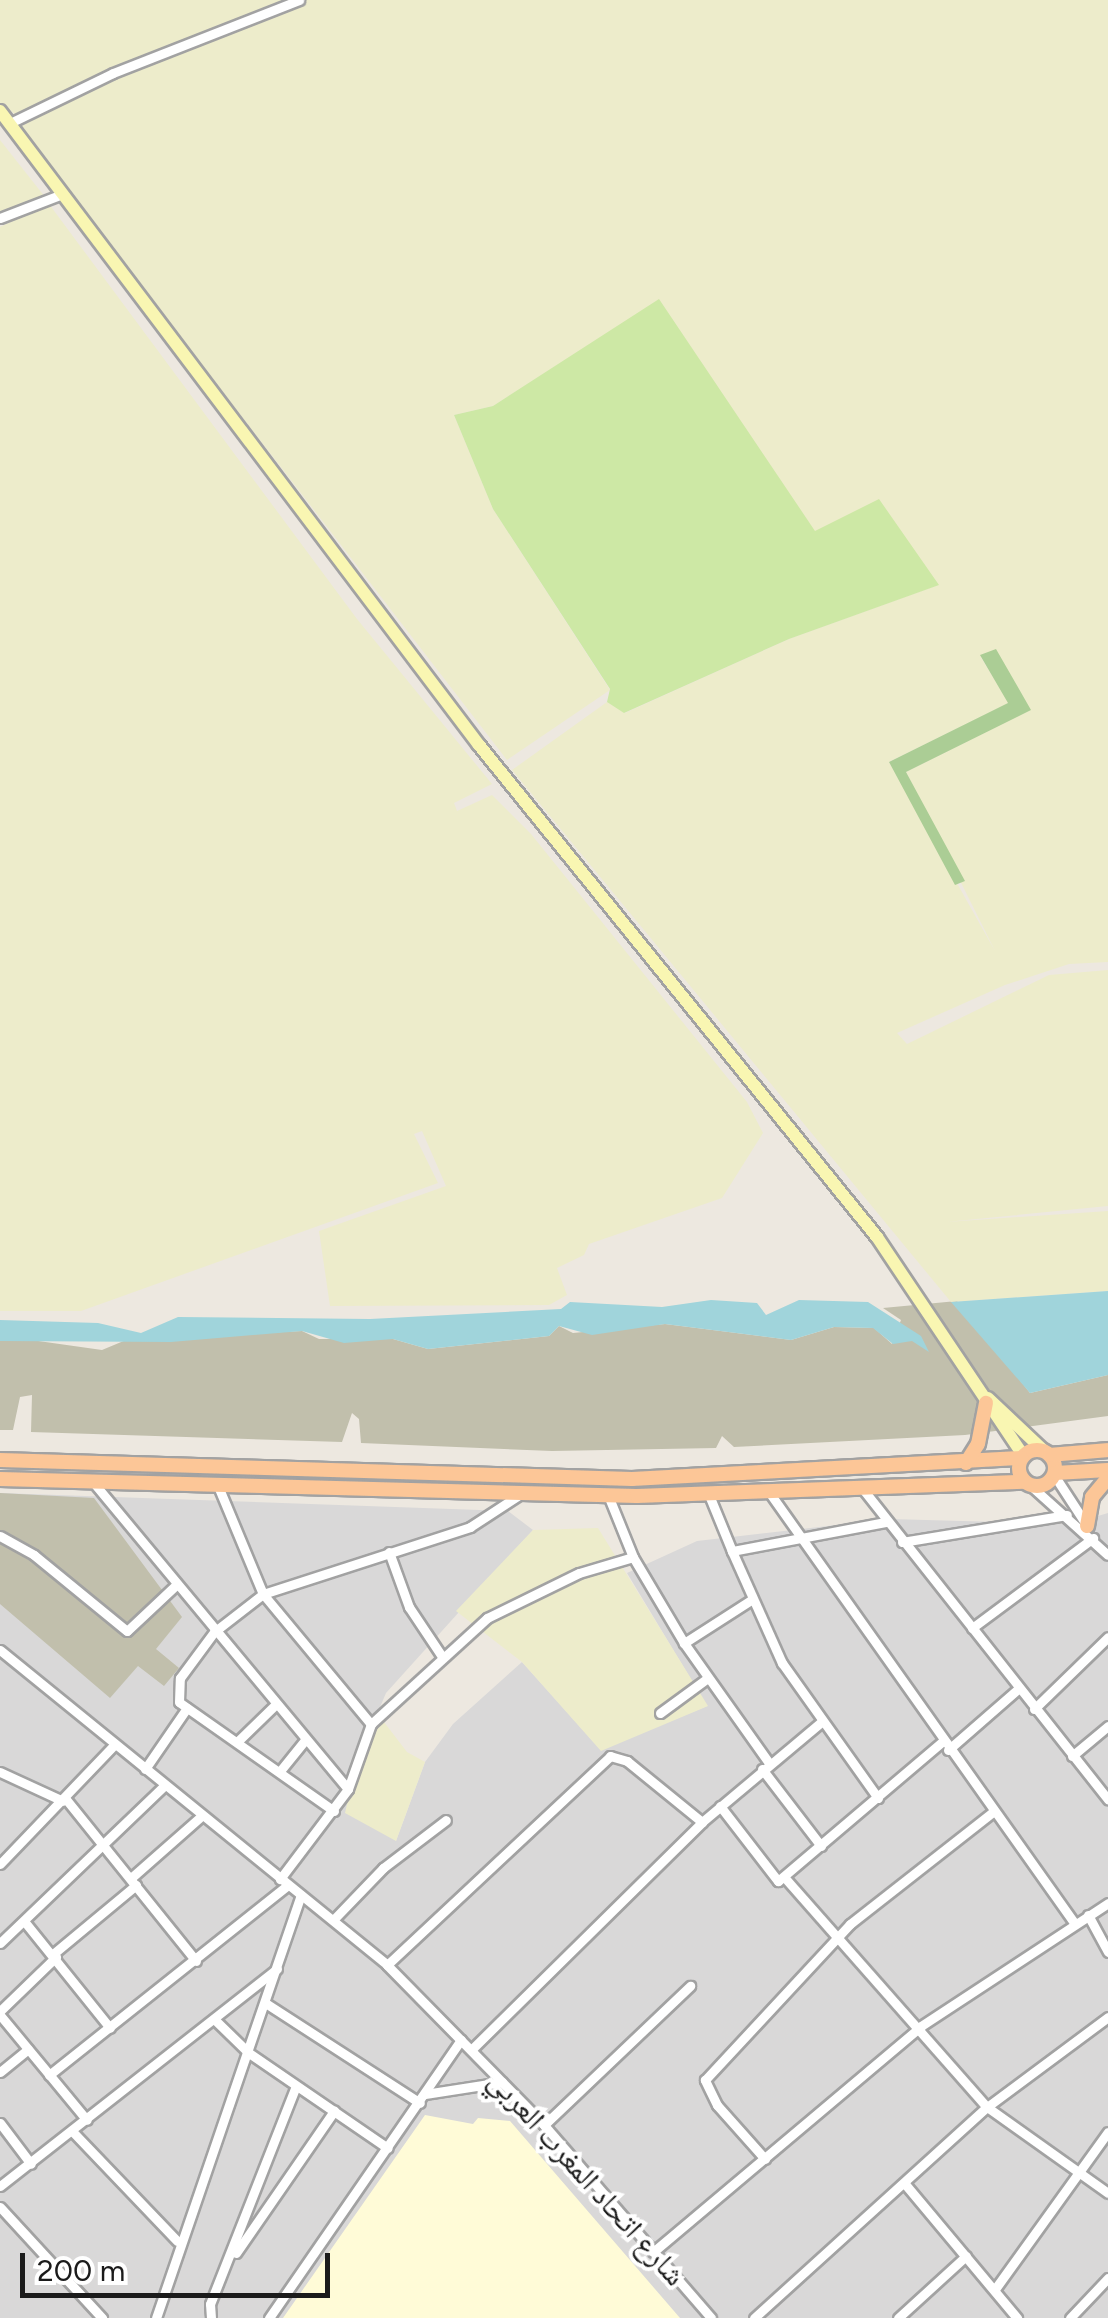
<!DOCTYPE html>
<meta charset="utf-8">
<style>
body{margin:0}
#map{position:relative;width:1108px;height:2318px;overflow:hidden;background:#ede8e0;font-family:Figtree,"Noto Naskh Arabic",sans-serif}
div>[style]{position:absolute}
.residential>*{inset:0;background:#d9d8d8}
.education>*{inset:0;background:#fffbd7}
.construction>*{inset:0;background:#c1bfac}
.farmland>*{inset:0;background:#edeccb}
.grass>*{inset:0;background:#cde8a5}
.forest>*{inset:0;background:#abcd95}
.water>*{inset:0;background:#a0d4db}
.roads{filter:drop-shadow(2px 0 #a2a2a2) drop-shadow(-2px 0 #a2a2a2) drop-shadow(0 2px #a2a2a2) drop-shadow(0 -2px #a2a2a2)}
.street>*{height:9px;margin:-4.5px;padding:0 4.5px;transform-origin:4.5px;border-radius:4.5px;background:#fff}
.secondary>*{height:12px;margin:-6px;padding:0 6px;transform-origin:6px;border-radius:6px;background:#f9f6b2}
.primary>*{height:14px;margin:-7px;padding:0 7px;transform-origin:7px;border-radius:7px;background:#fcc697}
.primary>.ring{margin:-7px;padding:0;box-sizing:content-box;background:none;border:14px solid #fcc697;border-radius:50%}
span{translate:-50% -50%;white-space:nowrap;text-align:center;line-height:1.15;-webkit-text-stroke:8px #fff;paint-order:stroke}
.street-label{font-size:30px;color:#1b1b1b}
.scale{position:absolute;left:20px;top:2253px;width:310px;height:45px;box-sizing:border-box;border:5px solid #1b1b1b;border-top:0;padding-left:12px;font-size:30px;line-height:35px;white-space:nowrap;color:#1b1b1b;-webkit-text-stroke:8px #fff;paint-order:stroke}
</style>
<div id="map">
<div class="residential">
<div style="clip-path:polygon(0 1493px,508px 1511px,533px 1530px,386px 1693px,356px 1764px,396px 1841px,425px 1762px,453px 1724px,522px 1662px,601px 1750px,707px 1706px,627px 1573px,697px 1541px,889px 1519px,1071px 1524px,1108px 1513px,1108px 2318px,0 2318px)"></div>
</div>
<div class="education">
<div style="clip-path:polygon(425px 2115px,473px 2124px,478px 2118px,510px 2121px,680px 2318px,283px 2318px)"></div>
</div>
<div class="construction">
<div style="clip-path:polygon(957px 1301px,1030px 1393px,1108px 1375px,1108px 1416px,965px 1435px,734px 1447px,722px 1436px,716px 1448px,552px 1451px,361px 1443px,359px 1419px,352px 1413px,342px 1442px,31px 1432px,32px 1395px,20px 1397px,13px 1430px,0 1430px,0 1341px,10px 1337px,102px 1350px,126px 1340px,302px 1331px,319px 1339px,393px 1339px,428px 1349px,549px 1336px,559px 1326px,573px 1333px,665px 1324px,791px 1340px,834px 1327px,874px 1328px,892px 1344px,901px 1320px,883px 1308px)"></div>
<div style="clip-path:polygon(0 1493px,94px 1498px,182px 1617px,156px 1649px,179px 1668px,164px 1686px,138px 1666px,110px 1698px,0 1604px)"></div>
</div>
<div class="farmland">
<div style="clip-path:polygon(evenodd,0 0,1108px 0,1108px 962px,1069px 964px,1005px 985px,897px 1033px,907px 1044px,1049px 975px,1108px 970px,1108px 1206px,946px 1222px,1108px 1211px,1108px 1291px,951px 1302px,512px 770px,607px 702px,625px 713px,789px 639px,938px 585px,879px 500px,815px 532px,659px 300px,493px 406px,454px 415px,493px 509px,610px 690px,507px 760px,19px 128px,27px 123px,0 103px,0 0,980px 656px,1030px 710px,906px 772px,995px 951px,889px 762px,1009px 703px,980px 656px)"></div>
<div style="clip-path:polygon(0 140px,45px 197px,0 218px)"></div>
<div style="clip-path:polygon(49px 204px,357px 619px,492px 784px,454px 803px,457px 811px,492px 795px,531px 834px,747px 1102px,763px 1133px,722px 1198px,589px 1244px,584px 1255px,557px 1268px,567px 1295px,549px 1305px,330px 1306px,319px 1231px,446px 1186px,422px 1131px,414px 1134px,438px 1183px,81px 1311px,0 1311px,0 227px)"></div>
<div style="clip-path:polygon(598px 1528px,708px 1706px,601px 1751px,522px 1662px,456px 1611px,533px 1530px)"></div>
<div style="clip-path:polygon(377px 1713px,407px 1752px,425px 1762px,396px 1841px,345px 1813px,356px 1764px)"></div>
</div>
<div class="grass">
<div style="clip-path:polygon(659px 299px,815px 531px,879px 499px,939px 585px,789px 639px,624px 713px,607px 702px,610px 689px,493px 509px,454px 415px,493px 406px)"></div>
</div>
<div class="forest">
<div style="clip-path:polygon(996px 649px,1031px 710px,906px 772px,965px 881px,955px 885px,889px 762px,1008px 703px,980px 655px)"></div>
</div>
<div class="water">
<div style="clip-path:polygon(1108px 1291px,1108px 1375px,1030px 1393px,951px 1302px)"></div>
<div style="clip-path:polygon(711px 1300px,757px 1303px,766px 1315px,799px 1300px,868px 1302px,921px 1336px,929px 1352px,912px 1341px,893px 1344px,873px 1328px,834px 1327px,791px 1340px,665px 1324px,592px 1335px,559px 1326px,549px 1336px,428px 1349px,393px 1339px,344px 1343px,302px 1331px,171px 1342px,0 1341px,0 1320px,98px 1323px,141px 1333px,178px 1317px,370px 1319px,561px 1309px,570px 1302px,662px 1307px)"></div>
</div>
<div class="roads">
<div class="street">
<div style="left:10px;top:123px;width:114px;rotate:-25.9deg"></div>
<div style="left:113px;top:73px;width:200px;rotate:-21.4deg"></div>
<div style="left:0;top:218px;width:64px;rotate:-21deg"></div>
<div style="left:1054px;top:1475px;width:59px;rotate:56.9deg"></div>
<div style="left:93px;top:1482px;width:399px;rotate:50.3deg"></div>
<div style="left:218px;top:1486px;width:117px;rotate:67.4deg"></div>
<div style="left:263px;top:1594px;width:169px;rotate:50.3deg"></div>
<div style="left:371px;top:1724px;width:69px;rotate:109.5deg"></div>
<div style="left:348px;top:1789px;width:113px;rotate:127.1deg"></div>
<div style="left:1031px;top:1486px;width:103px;rotate:41.9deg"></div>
<div style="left:862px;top:1488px;width:397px;rotate:51.7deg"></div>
<div style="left:769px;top:1492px;width:529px;rotate:54.69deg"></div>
<div style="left:709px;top:1495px;width:61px;rotate:67.7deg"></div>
<div style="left:0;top:1536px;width:39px;rotate:29deg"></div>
<div style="left:34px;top:1555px;width:120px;rotate:39.3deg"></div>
<div style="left:127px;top:1631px;width:67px;rotate:-43.2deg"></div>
<div style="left:902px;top:1542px;width:167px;rotate:-9.3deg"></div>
<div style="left:389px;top:1552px;width:59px;rotate:70deg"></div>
<div style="left:409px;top:1607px;width:58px;rotate:56.3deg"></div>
<div style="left:633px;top:1557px;width:100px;rotate:59.3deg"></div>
<div style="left:751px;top:1600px;width:80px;rotate:147.3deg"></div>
<div style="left:684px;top:1643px;width:147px;rotate:54.7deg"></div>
<div style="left:972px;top:1628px;width:151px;rotate:-36.6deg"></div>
<div style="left:0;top:1650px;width:499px;rotate:39.1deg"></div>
<div style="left:387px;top:1965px;width:224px;rotate:45.5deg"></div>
<div style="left:544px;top:2125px;width:255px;rotate:49.1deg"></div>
<div style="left:1034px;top:1709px;width:103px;rotate:-44.2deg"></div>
<div style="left:660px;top:1713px;width:56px;rotate:-36.3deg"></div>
<div style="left:371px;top:1724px;width:157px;rotate:-42.4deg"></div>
<div style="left:487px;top:1618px;width:102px;rotate:-26.1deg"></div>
<div style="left:579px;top:1573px;width:56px;rotate:-16.5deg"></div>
<div style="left:633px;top:1557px;width:67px;rotate:-112deg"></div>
<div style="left:238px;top:1741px;width:52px;rotate:-44.2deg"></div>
<div style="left:948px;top:1750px;width:93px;rotate:-41.1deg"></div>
<div style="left:1072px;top:1756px;width:47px;rotate:-39.8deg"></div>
<div style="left:145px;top:1769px;width:74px;rotate:-55.5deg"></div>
<div style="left:762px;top:1769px;width:97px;rotate:52.5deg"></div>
<div style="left:280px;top:1771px;width:40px;rotate:-51deg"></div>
<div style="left:0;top:1772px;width:69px;rotate:24.7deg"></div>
<div style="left:65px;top:1798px;width:209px;rotate:51.2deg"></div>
<div style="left:878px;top:1798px;width:166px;rotate:-125.4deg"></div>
<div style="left:782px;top:1663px;width:123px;rotate:-114.1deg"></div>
<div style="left:732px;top:1551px;width:157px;rotate:-10.7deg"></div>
<div style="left:720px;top:1806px;width:95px;rotate:52.3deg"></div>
<div style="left:778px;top:1881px;width:215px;rotate:-40.3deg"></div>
<div style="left:334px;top:1811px;width:189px;rotate:-144.9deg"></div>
<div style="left:179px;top:1702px;width:24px;rotate:-88deg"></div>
<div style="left:180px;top:1678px;width:57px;rotate:-53.5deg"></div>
<div style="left:214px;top:1632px;width:62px;rotate:-37.8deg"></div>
<div style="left:263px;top:1594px;width:218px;rotate:-17.9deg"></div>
<div style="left:470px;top:1527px;width:59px;rotate:-33.1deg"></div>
<div style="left:0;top:1864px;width:166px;rotate:-46.2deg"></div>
<div style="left:131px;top:1878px;width:91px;rotate:-41.4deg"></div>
<div style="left:785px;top:1878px;width:305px;rotate:48.6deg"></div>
<div style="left:987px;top:2107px;width:148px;rotate:35.4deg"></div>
<div style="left:1088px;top:1915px;width:42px;rotate:61.6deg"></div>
<div style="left:334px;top:1919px;width:71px;rotate:-46.1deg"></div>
<div style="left:383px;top:1868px;width:79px;rotate:-37.3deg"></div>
<div style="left:24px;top:1921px;width:137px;rotate:51.2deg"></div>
<div style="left:0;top:1943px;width:227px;rotate:-43.8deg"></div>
<div style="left:53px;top:1954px;width:108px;rotate:-39.7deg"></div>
<div style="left:387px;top:1965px;width:306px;rotate:-43.1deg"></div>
<div style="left:610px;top:1756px;width:18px;rotate:16deg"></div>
<div style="left:627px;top:1761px;width:97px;rotate:39.1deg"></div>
<div style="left:267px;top:2004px;width:182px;rotate:32.9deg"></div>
<div style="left:0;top:2011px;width:78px;rotate:-44deg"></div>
<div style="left:0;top:2015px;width:136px;rotate:50.4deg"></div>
<div style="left:214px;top:2019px;width:49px;rotate:44.2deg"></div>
<div style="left:249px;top:2053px;width:168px;rotate:34.4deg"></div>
<div style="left:472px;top:2049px;width:323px;rotate:-44.6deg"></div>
<div style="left:702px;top:1822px;width:155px;rotate:-40deg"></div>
<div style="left:0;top:2072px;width:36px;rotate:-39deg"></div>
<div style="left:49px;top:2075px;width:305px;rotate:-38.5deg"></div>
<div style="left:425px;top:2094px;width:78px;rotate:-8.9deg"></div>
<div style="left:0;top:2123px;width:51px;rotate:52.9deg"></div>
<div style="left:544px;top:2125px;width:202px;rotate:-43.6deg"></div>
<div style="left:72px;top:2131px;width:152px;rotate:46.3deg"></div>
<div style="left:765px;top:2159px;width:72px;rotate:-131.6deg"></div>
<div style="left:717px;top:2105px;width:28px;rotate:-116deg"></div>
<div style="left:705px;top:2080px;width:213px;rotate:-47.1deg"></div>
<div style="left:850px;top:1924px;width:183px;rotate:-38.1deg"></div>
<div style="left:905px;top:2184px;width:175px;rotate:50.1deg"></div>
<div style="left:0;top:2186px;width:352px;rotate:-38.1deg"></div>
<div style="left:0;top:2207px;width:151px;rotate:47.4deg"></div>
<div style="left:653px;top:2252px;width:351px;rotate:-40.1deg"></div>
<div style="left:921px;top:2026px;width:224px;rotate:-33.3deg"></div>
<div style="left:236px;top:2253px;width:173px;rotate:-55.4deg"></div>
<div style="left:995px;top:2289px;width:193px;rotate:-54.3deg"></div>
<div style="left:156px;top:2318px;width:447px;rotate:-71.1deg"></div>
<div style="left:211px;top:2318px;width:14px;rotate:-94deg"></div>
<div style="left:210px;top:2304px;width:234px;rotate:-68.5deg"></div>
<div style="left:269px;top:2318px;width:338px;rotate:-55.4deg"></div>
<div style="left:754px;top:2318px;width:314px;rotate:-42.2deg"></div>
<div style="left:987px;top:2107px;width:151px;rotate:-36.6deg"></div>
<div style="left:898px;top:2318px;width:92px;rotate:-42.4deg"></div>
<div style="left:1070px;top:2318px;width:55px;rotate:-46.5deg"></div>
</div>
<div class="secondary">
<div style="left:0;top:111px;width:795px;rotate:52.93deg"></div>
<div style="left:479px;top:745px;width:633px;rotate:51.03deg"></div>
<div style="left:877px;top:1237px;width:262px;rotate:56.2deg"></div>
<div style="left:988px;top:1398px;width:77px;rotate:43.4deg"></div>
</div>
<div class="primary">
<div class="ring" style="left:1019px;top:1450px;width:22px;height:22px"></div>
<div style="left:1050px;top:1455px;width:58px;rotate:-4.9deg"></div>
<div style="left:0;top:1460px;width:632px;rotate:1.72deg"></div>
<div style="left:632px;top:1479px;width:390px;rotate:-3.1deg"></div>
<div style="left:966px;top:1463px;width:22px;rotate:-58deg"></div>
<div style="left:978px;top:1444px;width:42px;rotate:-79deg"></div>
<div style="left:1055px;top:1473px;width:53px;rotate:-3.2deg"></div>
<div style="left:0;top:1479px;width:637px;rotate:1.53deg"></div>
<div style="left:637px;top:1496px;width:387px;rotate:-2.1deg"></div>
<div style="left:1087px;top:1526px;width:29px;rotate:-80deg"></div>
<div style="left:1092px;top:1497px;width:25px;rotate:-50deg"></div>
</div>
</div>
<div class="street-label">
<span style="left:587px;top:2178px;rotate:48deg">شارع اتحاد المغرب العربي</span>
</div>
<div class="scale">200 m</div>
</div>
